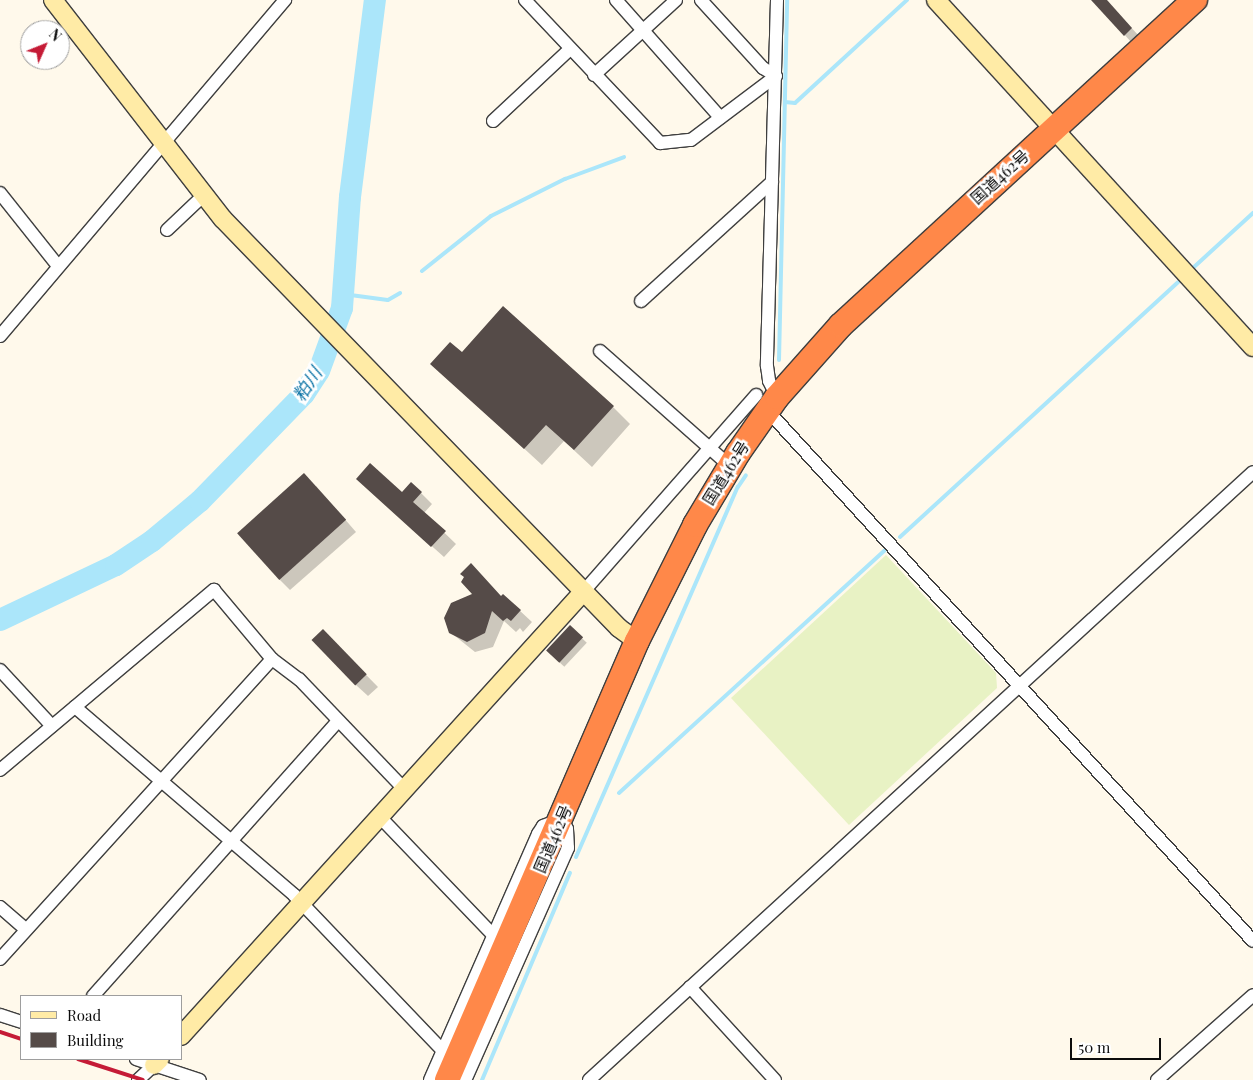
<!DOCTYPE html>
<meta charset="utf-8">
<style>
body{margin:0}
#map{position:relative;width:1253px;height:1080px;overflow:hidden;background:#fff9eb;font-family:"Playfair Display","Noto Sans JP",serif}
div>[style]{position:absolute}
.pitch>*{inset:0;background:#e8f2c4}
.shadow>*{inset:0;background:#0003;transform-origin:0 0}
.stream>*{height:4px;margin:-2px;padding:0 2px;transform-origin:2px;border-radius:2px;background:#abe6fa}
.river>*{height:22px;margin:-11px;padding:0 11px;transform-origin:11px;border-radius:11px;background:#abe6fa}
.building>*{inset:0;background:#554b48;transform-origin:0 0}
.roads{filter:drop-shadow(1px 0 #3f3f3f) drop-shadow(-1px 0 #3f3f3f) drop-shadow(0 1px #3f3f3f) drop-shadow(0 -1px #3f3f3f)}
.street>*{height:12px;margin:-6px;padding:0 6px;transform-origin:6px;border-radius:6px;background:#fff}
.secondary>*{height:18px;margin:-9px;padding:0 9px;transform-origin:9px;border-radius:9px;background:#ffeba6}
.highway>*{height:24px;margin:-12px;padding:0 12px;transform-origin:12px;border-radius:12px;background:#ff8849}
.rail>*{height:4px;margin:-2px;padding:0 2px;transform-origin:2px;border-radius:2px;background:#c51b36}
span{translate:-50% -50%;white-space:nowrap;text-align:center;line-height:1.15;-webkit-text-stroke:5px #fff;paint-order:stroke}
.street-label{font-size:16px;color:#0c0c0c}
.water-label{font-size:18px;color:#0d74a6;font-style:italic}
.legend{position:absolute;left:20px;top:995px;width:162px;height:65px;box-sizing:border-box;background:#fff;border:1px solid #9e9e9e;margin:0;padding:6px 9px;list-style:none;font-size:15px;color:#0c0c0c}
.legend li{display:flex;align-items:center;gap:10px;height:25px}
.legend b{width:25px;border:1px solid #9e9e9e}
.north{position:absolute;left:20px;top:20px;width:50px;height:50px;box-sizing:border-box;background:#fff;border:1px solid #9e9e9e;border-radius:50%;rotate:46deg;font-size:14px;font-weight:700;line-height:20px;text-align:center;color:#0c0c0c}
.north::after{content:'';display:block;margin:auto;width:18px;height:22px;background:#c51b36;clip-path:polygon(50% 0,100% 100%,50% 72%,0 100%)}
.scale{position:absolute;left:1070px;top:1038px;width:91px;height:22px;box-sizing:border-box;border:2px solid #0c0c0c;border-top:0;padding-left:6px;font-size:15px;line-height:18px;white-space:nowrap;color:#0c0c0c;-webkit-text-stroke:4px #fff;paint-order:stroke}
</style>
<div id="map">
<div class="pitch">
<div style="clip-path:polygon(886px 555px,996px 673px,997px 688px,849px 825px,731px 698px)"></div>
</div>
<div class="shadow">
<div style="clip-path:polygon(1093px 0,1106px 0,1139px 36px,1132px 43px)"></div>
<div style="clip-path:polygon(432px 364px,613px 407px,630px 424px,592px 467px,564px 441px,542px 465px)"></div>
<div style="clip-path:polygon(316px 486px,356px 532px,290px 590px,279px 579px)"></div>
<div style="clip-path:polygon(369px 490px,421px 493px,432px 504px,424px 513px,456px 544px,444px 557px)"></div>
<div style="clip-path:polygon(503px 595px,532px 622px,523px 632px,520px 628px,516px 632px,504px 621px,493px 647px,475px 652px,450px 632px)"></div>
<div style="left:570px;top:627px;width:23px;height:33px;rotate:43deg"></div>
<div style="clip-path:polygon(323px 631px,378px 687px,368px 696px,356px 685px)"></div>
</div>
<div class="stream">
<div style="left:785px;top:102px;width:10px;rotate:6deg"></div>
<div style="left:795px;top:103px;width:152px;rotate:-42.6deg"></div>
<div style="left:1194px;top:267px;width:80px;rotate:-42.5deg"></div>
<div style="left:422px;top:271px;width:88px;rotate:-38.6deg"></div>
<div style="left:491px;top:216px;width:83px;rotate:-26.6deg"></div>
<div style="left:565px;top:179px;width:63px;rotate:-20.4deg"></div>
<div style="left:343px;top:294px;width:45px;rotate:7.6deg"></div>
<div style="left:388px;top:300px;width:14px;rotate:-30deg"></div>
<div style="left:779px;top:360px;width:360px;rotate:-88.7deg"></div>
<div style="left:900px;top:537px;width:377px;rotate:-42.5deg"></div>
<div style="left:619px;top:793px;width:360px;rotate:-42.4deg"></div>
<div style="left:576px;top:857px;width:404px;rotate:-66.4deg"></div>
<div style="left:738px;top:487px;width:14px;rotate:-56deg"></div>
<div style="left:482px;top:1080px;width:225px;rotate:-67deg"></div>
</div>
<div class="river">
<div style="left:0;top:620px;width:128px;rotate:-25.4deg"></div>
<div style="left:116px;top:565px;width:43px;rotate:-33.7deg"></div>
<div style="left:152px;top:541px;width:62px;rotate:-39.8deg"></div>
<div style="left:200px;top:501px;width:149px;rotate:-45.8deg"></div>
<div style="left:304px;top:394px;width:27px;rotate:-57deg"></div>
<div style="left:319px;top:371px;width:67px;rotate:-69.9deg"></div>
<div style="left:342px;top:308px;width:111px;rotate:-85.9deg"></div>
<div style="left:350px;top:197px;width:199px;rotate:-82.8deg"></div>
</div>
<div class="building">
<div style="clip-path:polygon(1091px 0,1107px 0,1132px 28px,1124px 36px)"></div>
<div style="clip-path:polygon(503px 306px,614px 406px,574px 450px,546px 425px,524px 449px,430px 364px,450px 342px,462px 352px)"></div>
<div style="clip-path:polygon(370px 463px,402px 492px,411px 482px,422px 492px,413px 502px,446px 531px,431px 547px,356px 479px)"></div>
<div style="left:304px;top:473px;width:63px;height:90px;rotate:48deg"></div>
<div style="clip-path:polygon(471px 563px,501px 596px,503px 594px,521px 610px,511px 621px,507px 618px,503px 621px,492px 611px,485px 633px,467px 642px,449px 633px,444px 618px,451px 603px,472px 594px,461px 582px,464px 577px,460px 574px)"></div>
<div style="left:570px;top:625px;width:18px;height:35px;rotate:43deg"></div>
<div style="left:323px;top:629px;width:63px;height:16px;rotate:46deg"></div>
</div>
<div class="roads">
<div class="street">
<div style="left:525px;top:0;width:197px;rotate:46.6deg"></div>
<div style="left:660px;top:143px;width:31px;rotate:-6deg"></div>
<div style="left:691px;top:140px;width:106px;rotate:-37deg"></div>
<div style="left:776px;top:76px;width:15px;rotate:-148deg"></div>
<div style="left:763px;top:68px;width:92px;rotate:-132.4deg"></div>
<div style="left:616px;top:0;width:157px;rotate:48.4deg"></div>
<div style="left:777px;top:0;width:366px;rotate:91.6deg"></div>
<div style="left:767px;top:366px;width:15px;rotate:82deg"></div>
<div style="left:769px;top:381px;width:18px;rotate:63deg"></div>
<div style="left:594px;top:75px;width:111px;rotate:-42.4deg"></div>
<div style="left:493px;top:121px;width:105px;rotate:-43.1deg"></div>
<div style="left:0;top:193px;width:93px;rotate:51.5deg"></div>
<div style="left:167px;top:230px;width:50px;rotate:-43.4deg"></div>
<div style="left:641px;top:301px;width:177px;rotate:-42.3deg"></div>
<div style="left:0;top:336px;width:441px;rotate:-49.7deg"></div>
<div style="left:600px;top:351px;width:172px;rotate:41.5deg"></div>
<div style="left:768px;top:411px;width:718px;rotate:47.54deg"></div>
<div style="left:584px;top:591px;width:261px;rotate:-48.7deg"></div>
<div style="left:0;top:670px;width:76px;rotate:47.1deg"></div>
<div style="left:75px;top:707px;width:289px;rotate:40.6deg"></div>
<div style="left:294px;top:895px;width:216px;rotate:46.3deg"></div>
<div style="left:0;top:770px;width:280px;rotate:-40.1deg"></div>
<div style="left:214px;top:590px;width:90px;rotate:50deg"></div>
<div style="left:272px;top:659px;width:34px;rotate:37deg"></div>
<div style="left:299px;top:679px;width:151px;rotate:46.3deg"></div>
<div style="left:379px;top:816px;width:165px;rotate:46.2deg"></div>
<div style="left:0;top:907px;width:33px;rotate:41deg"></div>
<div style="left:0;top:959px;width:405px;rotate:-47.8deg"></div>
<div style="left:690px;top:987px;width:126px;rotate:47.6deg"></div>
<div style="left:93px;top:996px;width:368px;rotate:-48.3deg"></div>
<div style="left:0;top:1015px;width:22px;rotate:18deg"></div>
<div style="left:136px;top:1059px;width:67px;rotate:18.2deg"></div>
<div style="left:138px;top:1080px;width:22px;rotate:-43deg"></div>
<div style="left:430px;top:1080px;width:269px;rotate:-66.3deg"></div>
<div style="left:538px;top:834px;width:9px;rotate:-58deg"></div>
<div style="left:543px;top:826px;width:20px;rotate:-20deg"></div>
<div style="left:562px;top:819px;width:11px;rotate:63deg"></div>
<div style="left:567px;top:829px;width:19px;rotate:87deg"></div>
<div style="left:568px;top:848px;width:254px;rotate:113.9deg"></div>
<div style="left:589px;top:1080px;width:900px;rotate:-42.48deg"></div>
<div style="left:1157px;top:1080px;width:128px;rotate:-41.5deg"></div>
</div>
<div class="secondary">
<div style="left:53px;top:0;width:277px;rotate:52.2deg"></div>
<div style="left:223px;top:219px;width:569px;rotate:45.93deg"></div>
<div style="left:619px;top:628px;width:22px;rotate:36deg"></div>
<div style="left:936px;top:0;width:470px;rotate:47.6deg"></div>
<div style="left:181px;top:1036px;width:600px;rotate:-47.84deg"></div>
<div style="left:154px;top:1065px;width:8px;rotate:-45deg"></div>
</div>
<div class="highway">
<div style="left:447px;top:1080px;width:478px;rotate:-66.6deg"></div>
<div style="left:637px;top:641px;width:130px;rotate:-63.4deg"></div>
<div style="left:695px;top:525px;width:84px;rotate:-59.2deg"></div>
<div style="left:738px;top:453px;width:68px;rotate:-55.1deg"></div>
<div style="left:777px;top:397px;width:96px;rotate:-48.4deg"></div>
<div style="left:841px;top:325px;width:481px;rotate:-42.6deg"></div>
</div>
</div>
<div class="rail">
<div style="left:0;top:1032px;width:22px;rotate:18deg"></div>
<div style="left:78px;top:1059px;width:68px;rotate:17.9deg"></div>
</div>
<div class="street-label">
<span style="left:1000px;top:177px;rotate:-42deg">国道462号</span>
<span style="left:726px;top:473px;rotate:-58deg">国道462号</span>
<span style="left:553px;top:839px;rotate:-67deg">国道462号</span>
</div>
<div class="water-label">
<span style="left:307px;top:384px;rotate:-56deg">粕川</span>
</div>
<ul class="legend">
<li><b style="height:6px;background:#ffeba6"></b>Road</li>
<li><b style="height:14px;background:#554b48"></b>Building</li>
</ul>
<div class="north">N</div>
<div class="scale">50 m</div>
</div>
